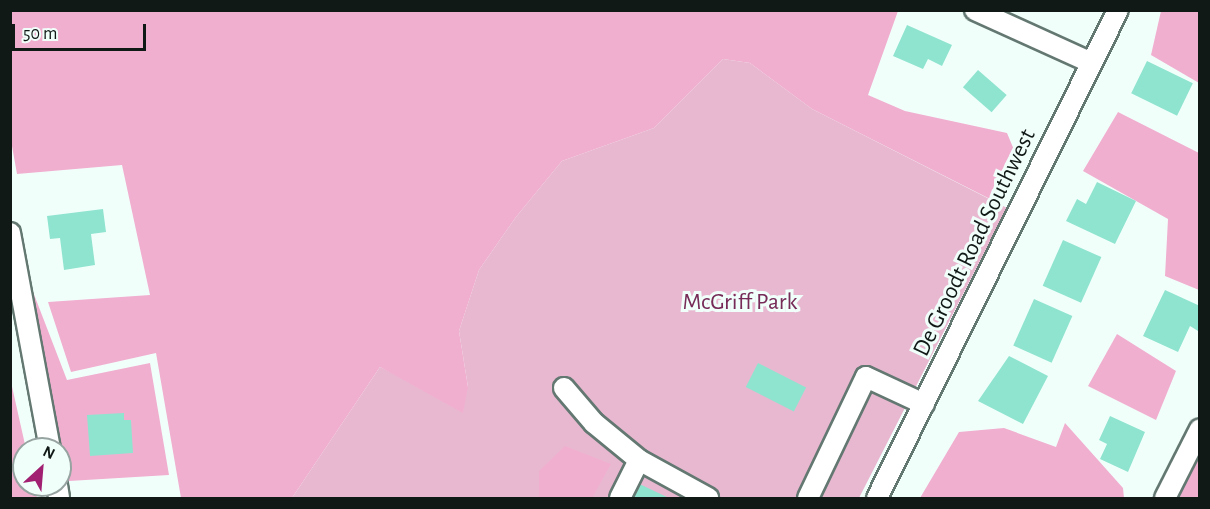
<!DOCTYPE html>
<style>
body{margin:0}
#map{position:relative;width:1210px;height:509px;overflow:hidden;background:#f1fffb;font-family:"Alegreya Sans",sans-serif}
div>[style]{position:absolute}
.green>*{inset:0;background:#e8b8d0}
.forest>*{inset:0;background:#f1afd0}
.building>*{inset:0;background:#8fe4cf;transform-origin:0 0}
.roads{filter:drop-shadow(2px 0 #647872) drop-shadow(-2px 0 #647872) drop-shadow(0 2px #647872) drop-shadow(0 -2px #647872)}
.minor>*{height:20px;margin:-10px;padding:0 10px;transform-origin:10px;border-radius:10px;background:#fff}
span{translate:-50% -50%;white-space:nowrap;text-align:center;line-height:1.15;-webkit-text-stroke:6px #f1fffb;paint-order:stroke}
.street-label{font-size:24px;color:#111917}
.park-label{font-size:24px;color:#762a57}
.frame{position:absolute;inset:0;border:12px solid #111917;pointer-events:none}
.north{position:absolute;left:12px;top:437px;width:60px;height:60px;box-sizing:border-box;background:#f1fffb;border:2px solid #97a3a0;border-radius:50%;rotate:26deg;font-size:16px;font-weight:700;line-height:24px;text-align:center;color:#111917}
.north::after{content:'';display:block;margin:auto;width:21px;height:27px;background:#a12072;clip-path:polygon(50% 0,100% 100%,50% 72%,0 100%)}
.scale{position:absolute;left:12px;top:24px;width:134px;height:27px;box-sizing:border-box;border:3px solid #111917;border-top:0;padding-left:8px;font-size:18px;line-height:21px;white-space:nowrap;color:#111917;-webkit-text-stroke:4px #f1fffb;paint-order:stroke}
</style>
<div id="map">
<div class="green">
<div style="clip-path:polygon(723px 59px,750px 63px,812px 109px,1007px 208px,859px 498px,292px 498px,380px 367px,419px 386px,468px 387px,459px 331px,479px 270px,516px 217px,562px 161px,654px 128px)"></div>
</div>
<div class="forest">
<div style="clip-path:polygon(10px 11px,898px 11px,868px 95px,905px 111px,1007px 133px,1017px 157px,994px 201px,812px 109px,750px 63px,723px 59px,654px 128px,562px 161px,516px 217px,479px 270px,459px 331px,468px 387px,463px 413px,380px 367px,292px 498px,181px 498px,156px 353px,71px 372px,48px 302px,150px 295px,122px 165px,17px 174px,10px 135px)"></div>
<div style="clip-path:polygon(1161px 11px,1199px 11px,1199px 83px,1151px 55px)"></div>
<div style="clip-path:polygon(1118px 112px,1199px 153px,1199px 290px,1165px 276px,1168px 219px,1083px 171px)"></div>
<div style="clip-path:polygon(30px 284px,67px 380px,150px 363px,169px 475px,69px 481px,69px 498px)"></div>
<div style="clip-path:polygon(1117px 334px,1176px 371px,1156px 420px,1088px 386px)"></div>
<div style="clip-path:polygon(11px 382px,26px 449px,24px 485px,34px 485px,37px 498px,11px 498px)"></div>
<div style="clip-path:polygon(1065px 423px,1123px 488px,1124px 498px,920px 498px,959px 432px,1004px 428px,1056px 447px)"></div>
<div style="clip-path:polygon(565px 446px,611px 464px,592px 498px,539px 498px,539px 471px)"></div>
<div style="clip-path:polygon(1199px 455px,1199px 498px,1178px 498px)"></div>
</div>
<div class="building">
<div style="clip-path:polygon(907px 25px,952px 45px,942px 66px,928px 59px,923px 69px,893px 56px)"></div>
<div style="left:1147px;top:61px;width:51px;height:36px;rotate:26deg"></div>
<div style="left:978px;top:70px;width:38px;height:23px;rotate:41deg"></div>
<div style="clip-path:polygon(1097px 182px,1136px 201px,1115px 244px,1066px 221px,1077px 199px,1086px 204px)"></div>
<div style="clip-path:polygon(103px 209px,106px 232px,91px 234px,95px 265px,64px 270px,60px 238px,50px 239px,47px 216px)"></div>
<div style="left:1063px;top:240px;width:42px;height:50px;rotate:24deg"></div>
<div style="clip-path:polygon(1165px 290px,1200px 306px,1198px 331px,1190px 326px,1178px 352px,1143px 336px)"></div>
<div style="left:1034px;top:299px;width:42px;height:51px;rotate:24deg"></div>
<div style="clip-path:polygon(1009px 356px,1048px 376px,1023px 424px,978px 401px)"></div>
<div style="left:758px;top:363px;width:54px;height:27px;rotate:27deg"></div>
<div style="clip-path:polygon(124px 413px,124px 420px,131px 420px,133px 453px,90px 456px,87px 415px)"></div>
<div style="clip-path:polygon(1110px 416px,1145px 432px,1128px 472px,1100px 459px,1107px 444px,1099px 440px)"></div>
<div style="clip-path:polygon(631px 480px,669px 498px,622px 498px)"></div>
</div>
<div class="roads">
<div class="minor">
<div style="left:975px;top:10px;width:128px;rotate:24.4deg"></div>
<div style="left:10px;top:233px;width:220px;rotate:79.5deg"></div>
<div style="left:564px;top:388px;width:46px;rotate:49.4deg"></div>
<div style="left:594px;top:423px;width:58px;rotate:39.4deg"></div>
<div style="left:57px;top:485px;width:13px;rotate:81deg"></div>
<div style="left:620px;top:498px;width:42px;rotate:-63.4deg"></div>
<div style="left:639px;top:460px;width:79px;rotate:28.8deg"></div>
<div style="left:808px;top:498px;width:134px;rotate:-64.4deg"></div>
<div style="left:866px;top:377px;width:64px;rotate:25deg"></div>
<div style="left:877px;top:498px;width:544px;rotate:-63.72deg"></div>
<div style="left:1165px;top:498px;width:77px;rotate:-63.1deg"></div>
</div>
</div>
<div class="street-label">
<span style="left:975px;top:243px;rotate:-64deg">De Groodt Road Southwest</span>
</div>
<div class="park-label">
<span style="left:740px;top:303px">McGriff Park</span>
</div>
<div class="frame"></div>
<div class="north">N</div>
<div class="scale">50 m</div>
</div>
